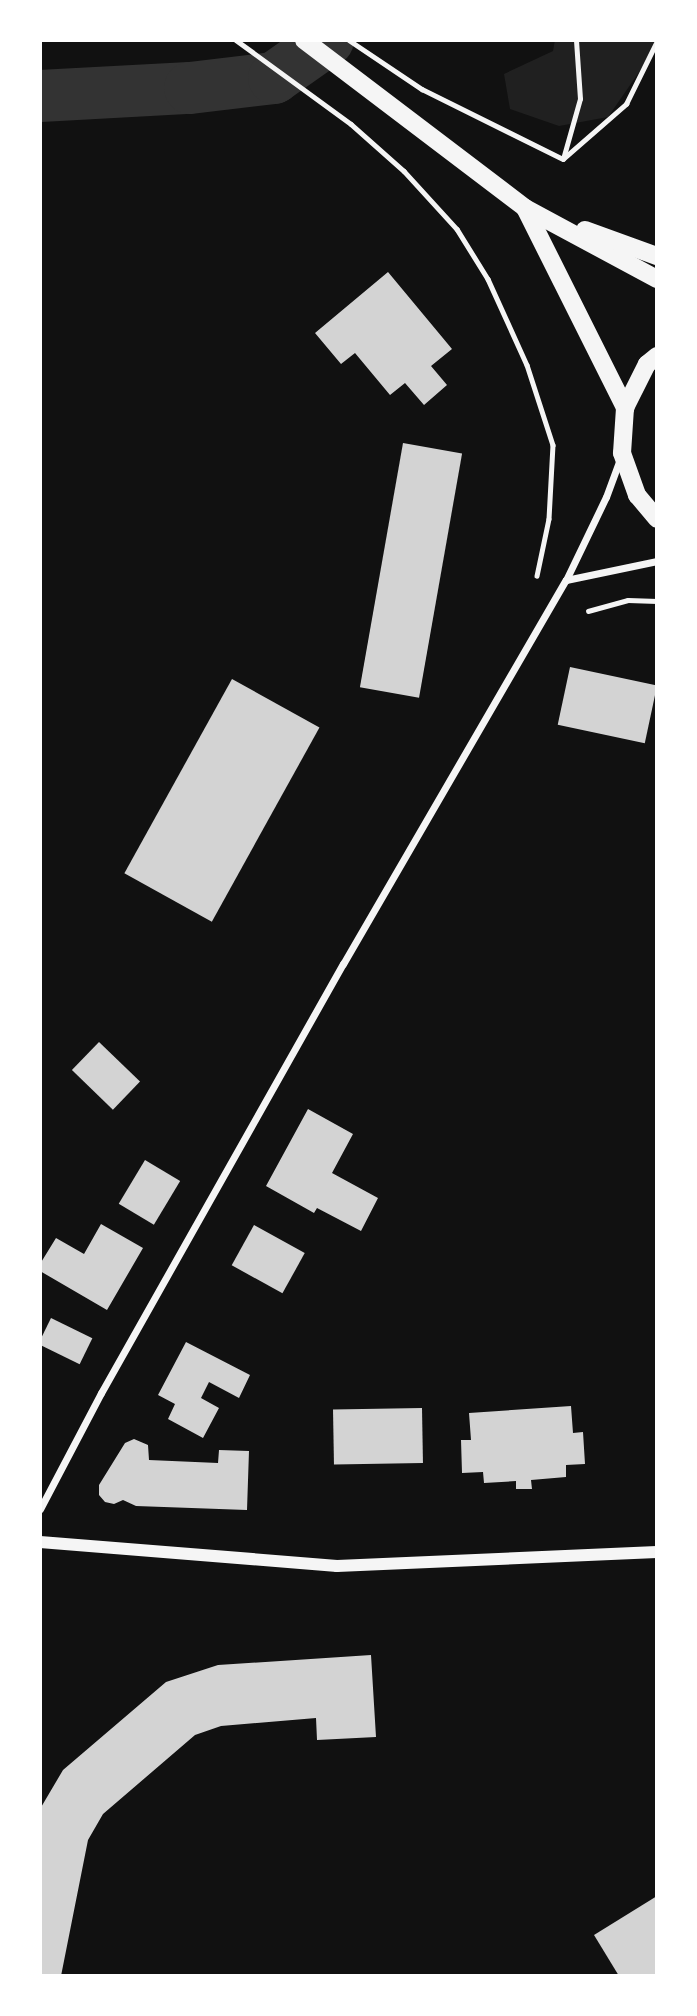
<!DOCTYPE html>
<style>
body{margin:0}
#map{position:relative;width:697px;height:2016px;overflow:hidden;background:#111;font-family:Georgia,serif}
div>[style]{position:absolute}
.green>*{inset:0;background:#202020}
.river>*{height:52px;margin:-26px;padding:0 26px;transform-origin:26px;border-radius:26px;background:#333}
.building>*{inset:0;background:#d3d3d3;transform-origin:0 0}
.path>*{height:4.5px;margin:-2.25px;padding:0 2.25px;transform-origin:2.25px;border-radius:2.25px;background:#f5f5f5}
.minor>*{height:7px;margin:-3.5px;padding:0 3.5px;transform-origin:3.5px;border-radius:3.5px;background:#f5f5f5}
.tertiary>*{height:12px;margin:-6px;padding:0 6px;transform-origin:6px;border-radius:6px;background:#f5f5f5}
.primary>*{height:18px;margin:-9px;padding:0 9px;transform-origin:9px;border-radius:9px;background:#f5f5f5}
span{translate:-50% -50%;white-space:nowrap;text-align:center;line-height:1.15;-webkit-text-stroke:5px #fff;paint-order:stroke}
.frame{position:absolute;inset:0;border:42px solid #fff;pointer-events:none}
</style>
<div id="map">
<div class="green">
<div style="clip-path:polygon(555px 40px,657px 40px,657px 46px,608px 117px,559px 126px,510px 109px,504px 74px,553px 51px)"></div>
</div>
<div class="river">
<div style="left:40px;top:96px;width:150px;rotate:-3.1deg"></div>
<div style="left:190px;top:88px;width:85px;rotate:-6.8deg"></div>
<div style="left:274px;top:78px;width:66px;rotate:-35.1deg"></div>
</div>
<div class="building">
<div style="clip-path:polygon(388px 272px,452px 349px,431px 366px,447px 385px,424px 405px,405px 383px,390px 395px,355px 353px,341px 364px,315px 333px)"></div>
<div style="left:403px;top:443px;width:60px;height:248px;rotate:10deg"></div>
<div style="left:570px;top:667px;width:89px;height:59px;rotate:12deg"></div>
<div style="left:232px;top:679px;width:100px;height:222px;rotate:29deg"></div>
<div style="left:99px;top:1042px;width:57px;height:39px;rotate:44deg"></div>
<div style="clip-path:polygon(308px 1109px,353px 1134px,332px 1173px,378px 1198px,361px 1231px,317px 1208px,314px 1213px,266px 1186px)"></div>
<div style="left:145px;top:1160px;width:41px;height:51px;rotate:31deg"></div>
<div style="clip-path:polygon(101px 1224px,143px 1248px,107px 1310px,40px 1271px,40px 1264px,56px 1238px,84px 1254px)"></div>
<div style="left:254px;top:1225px;width:58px;height:46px;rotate:29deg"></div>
<div style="left:51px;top:1318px;width:46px;height:29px;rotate:26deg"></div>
<div style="clip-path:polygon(186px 1342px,250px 1375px,239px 1398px,209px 1382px,201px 1398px,219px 1408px,203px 1438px,168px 1419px,175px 1404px,158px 1395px)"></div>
<div style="clip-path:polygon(571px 1406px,573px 1433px,583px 1432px,585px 1464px,566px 1465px,566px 1477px,531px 1480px,532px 1489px,516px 1489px,516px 1481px,484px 1483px,483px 1472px,462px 1473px,461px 1440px,471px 1440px,469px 1413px)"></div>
<div style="left:422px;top:1408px;width:55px;height:89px;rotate:89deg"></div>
<div style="clip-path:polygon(134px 1439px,148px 1445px,149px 1460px,218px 1463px,219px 1450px,249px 1451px,247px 1510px,136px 1506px,123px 1500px,114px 1504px,105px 1502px,99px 1495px,99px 1485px,125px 1443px)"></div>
<div style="clip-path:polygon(371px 1655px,376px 1737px,317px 1740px,316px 1718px,221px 1726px,195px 1735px,103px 1814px,88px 1840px,61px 1976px,40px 1976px,40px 1809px,63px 1770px,166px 1682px,218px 1665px)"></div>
<div style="clip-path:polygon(657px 1896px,657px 1976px,619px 1976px,594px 1935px)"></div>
</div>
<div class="path">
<div style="left:236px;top:40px;width:142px;rotate:36.1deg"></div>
<div style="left:351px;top:124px;width:71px;rotate:41.6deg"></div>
<div style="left:404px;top:171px;width:79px;rotate:47.6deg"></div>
<div style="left:457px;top:229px;width:59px;rotate:58.2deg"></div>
<div style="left:488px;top:279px;width:94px;rotate:65.6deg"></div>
<div style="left:527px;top:365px;width:84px;rotate:72deg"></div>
<div style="left:553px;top:445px;width:74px;rotate:93.1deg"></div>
<div style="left:549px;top:519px;width:58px;rotate:101.9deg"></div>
<div style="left:349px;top:40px;width:88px;rotate:33.9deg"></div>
<div style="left:422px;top:89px;width:157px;rotate:26.4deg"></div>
<div style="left:563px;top:159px;width:84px;rotate:-41.1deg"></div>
<div style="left:626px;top:104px;width:70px;rotate:-63.8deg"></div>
<div style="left:563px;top:159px;width:62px;rotate:-74.2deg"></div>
<div style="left:580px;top:99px;width:59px;rotate:-93.9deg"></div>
<div style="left:588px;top:611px;width:41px;rotate:-15.4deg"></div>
<div style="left:628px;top:600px;width:29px;rotate:2deg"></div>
</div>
<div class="minor">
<div style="left:566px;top:580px;width:93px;rotate:-11.8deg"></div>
<div style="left:40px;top:1509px;width:131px;rotate:-62.3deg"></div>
<div style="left:101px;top:1393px;width:493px;rotate:-60.6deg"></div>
<div style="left:343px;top:964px;width:444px;rotate:-59.9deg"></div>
<div style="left:566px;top:580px;width:92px;rotate:-64.3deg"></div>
<div style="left:606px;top:497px;width:40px;rotate:-69.8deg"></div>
</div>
<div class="tertiary">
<div style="left:40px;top:1542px;width:298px;rotate:4.6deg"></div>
<div style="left:337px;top:1566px;width:320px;rotate:-2.5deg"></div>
</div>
<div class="primary">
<div style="left:304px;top:40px;width:278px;rotate:37.2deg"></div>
<div style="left:525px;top:208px;width:150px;rotate:28.3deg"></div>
<div style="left:525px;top:208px;width:224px;rotate:63.4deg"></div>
<div style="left:585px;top:230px;width:77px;rotate:19.9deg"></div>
<div style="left:657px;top:356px;width:13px;rotate:141deg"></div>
<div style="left:647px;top:364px;width:49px;rotate:116.6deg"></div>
<div style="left:625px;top:408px;width:45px;rotate:93.8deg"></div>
<div style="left:622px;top:453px;width:45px;rotate:70.3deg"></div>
<div style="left:637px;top:495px;width:31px;rotate:50deg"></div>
</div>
<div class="frame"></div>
</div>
